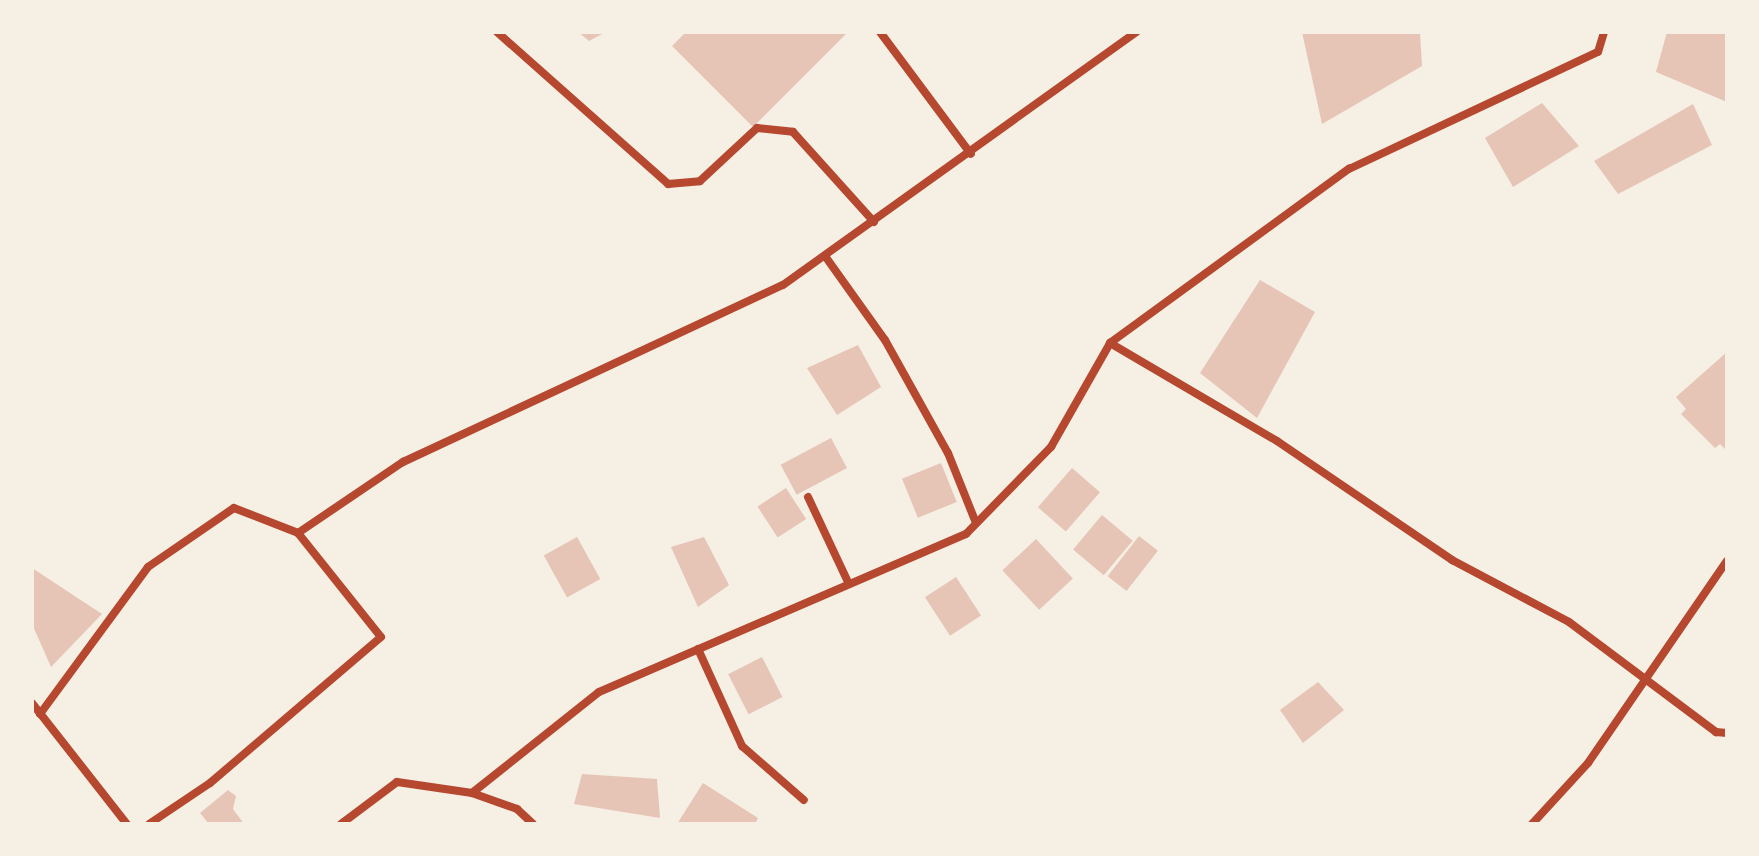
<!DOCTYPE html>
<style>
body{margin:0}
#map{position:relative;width:1759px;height:856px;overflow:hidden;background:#f6efe4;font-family:"Asap Condensed",sans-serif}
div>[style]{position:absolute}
.building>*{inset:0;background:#e6c5b7;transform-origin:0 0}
.minor>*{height:8px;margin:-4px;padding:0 4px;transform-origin:4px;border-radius:4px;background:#b5482f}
span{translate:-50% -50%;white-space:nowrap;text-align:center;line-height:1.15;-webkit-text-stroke:8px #f6efe4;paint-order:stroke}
.frame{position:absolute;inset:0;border:34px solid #f6efe4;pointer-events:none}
</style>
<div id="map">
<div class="building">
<div style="clip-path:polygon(578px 32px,606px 32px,589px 41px)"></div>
<div style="clip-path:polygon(686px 32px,848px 32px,753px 127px,672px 46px)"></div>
<div style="clip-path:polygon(1302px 32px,1420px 32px,1422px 66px,1322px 124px)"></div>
<div style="clip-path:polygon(1667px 32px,1727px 32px,1727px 102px,1656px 72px)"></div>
<div style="clip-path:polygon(1542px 103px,1579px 146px,1513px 187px,1485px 138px)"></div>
<div style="clip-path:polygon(1693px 104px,1712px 145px,1618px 194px,1594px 161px)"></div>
<div style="clip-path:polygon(1260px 280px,1315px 312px,1257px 418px,1200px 373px)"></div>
<div style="clip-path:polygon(858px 345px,881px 387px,837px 415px,807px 368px)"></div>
<div style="clip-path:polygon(1727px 352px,1727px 451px,1720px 444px,1715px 448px,1681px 414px,1686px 409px,1676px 397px)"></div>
<div style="left:831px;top:438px;width:34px;height:57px;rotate:62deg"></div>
<div style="left:941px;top:463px;width:42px;height:42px;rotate:68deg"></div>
<div style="left:1072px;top:468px;width:37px;height:52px;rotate:41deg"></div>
<div style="left:786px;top:488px;width:37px;height:34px;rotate:57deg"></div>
<div style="left:1102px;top:515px;width:40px;height:45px;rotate:40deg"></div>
<div style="left:1139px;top:536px;width:24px;height:51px;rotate:38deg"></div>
<div style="left:577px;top:537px;width:48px;height:38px;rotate:61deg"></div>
<div style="clip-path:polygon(704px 537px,729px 585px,698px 607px,671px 547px)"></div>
<div style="left:1036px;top:539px;width:54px;height:46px;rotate:47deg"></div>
<div style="clip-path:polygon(32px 568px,102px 614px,51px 667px,32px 624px)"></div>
<div style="left:956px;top:577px;width:46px;height:37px;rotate:57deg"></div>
<div style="left:762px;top:657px;width:45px;height:38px;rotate:63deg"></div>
<div style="clip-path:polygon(1318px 682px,1344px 710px,1303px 743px,1280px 710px)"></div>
<div style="clip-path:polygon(582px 774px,657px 779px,660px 818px,574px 804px)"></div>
<div style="clip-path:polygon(703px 783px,758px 818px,755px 824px,677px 824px)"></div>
<div style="clip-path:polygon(228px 790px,236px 796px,233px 809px,244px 824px,209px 824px,200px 813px)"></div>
</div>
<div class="minor">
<div style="left:497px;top:32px;width:229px;rotate:41.6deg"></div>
<div style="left:668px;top:184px;width:32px;rotate:-5deg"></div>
<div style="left:700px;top:181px;width:78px;rotate:-42.9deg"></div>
<div style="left:757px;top:128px;width:36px;rotate:6deg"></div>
<div style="left:793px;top:132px;width:121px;rotate:48deg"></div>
<div style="left:880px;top:32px;width:152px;rotate:53.3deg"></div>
<div style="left:825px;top:256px;width:103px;rotate:54.5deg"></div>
<div style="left:885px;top:340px;width:129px;rotate:60.9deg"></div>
<div style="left:948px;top:453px;width:75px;rotate:68.2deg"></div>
<div style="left:1110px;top:343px;width:194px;rotate:30.4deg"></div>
<div style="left:1277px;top:441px;width:212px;rotate:34.2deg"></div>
<div style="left:1452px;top:560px;width:132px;rotate:27.9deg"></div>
<div style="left:1569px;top:622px;width:184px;rotate:36.8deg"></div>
<div style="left:1716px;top:732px;width:11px;rotate:5deg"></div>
<div style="left:808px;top:497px;width:96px;rotate:64.8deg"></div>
<div style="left:298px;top:533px;width:127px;rotate:-34.1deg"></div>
<div style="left:403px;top:462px;width:419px;rotate:-25deg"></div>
<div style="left:783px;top:285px;width:435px;rotate:-35.6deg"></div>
<div style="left:698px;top:649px;width:107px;rotate:65.6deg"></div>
<div style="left:742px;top:746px;width:82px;rotate:41.1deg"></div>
<div style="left:32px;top:703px;width:154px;rotate:51.9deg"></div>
<div style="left:40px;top:714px;width:182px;rotate:-53.7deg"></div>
<div style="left:148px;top:567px;width:104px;rotate:-34.5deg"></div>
<div style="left:234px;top:508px;width:69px;rotate:21.3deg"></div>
<div style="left:298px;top:533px;width:133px;rotate:51.4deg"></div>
<div style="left:381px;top:637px;width:225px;rotate:139.5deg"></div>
<div style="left:210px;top:783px;width:73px;rotate:146.1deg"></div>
<div style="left:472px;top:793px;width:48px;rotate:19.6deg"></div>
<div style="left:517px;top:809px;width:22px;rotate:43deg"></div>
<div style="left:341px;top:824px;width:70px;rotate:-36.9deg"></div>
<div style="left:397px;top:782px;width:76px;rotate:8.3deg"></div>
<div style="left:472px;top:793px;width:162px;rotate:-38.5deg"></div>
<div style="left:599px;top:692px;width:400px;rotate:-23.3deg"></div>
<div style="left:966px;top:534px;width:122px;rotate:-45.7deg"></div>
<div style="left:1051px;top:447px;width:120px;rotate:-60.4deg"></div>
<div style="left:1110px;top:343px;width:296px;rotate:-36.1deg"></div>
<div style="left:1349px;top:169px;width:275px;rotate:-25.2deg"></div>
<div style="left:1598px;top:52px;width:21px;rotate:-73deg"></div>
<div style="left:1532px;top:824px;width:83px;rotate:-47.4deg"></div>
<div style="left:1588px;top:763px;width:245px;rotate:-55.5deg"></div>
</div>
<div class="frame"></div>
</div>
